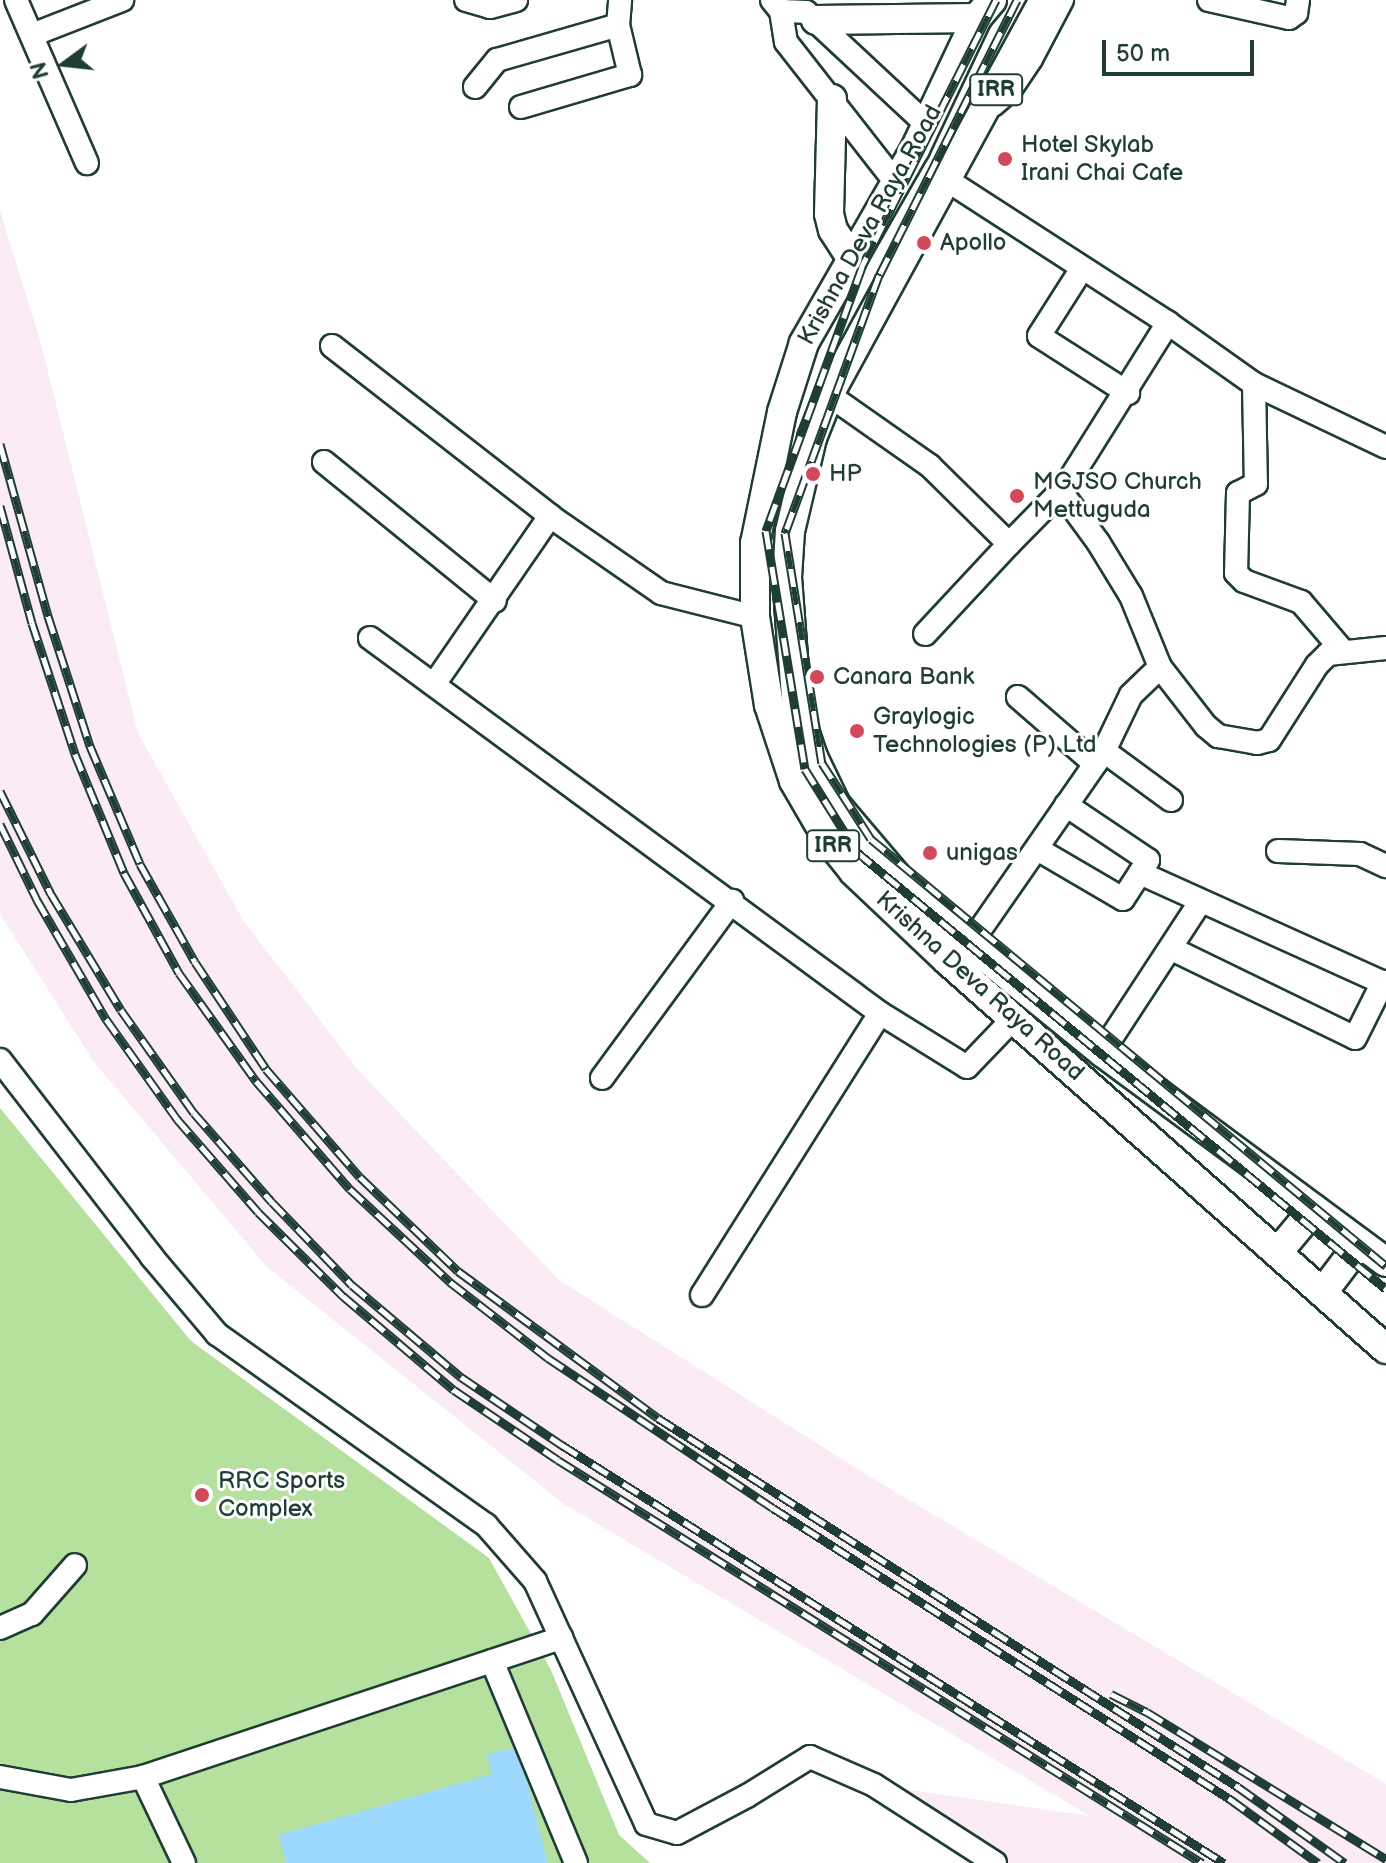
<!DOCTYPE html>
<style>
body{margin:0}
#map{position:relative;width:1386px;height:1863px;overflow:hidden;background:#fff;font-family:"Balsamiq Sans",sans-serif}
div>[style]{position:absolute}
.built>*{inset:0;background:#faebf4}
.green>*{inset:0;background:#b6e09d}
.water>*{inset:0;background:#9dd9fe}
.roads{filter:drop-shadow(2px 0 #1f3d34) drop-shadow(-2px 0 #1f3d34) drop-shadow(0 2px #1f3d34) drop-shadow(0 -2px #1f3d34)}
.minor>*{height:22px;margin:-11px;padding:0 11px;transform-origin:11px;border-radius:11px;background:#fff}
.major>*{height:28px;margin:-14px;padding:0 14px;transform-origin:14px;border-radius:14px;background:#fff}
.rail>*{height:9px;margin-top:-4.5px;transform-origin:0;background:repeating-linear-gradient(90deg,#fff 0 18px,#1f3d34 0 36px);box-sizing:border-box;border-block:2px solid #1f3d34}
.dots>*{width:22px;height:22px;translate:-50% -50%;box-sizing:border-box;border:4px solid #fff;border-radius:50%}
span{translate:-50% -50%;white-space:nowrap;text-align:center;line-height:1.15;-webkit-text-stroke:6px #fff;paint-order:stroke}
.shield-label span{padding:2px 6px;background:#fff;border:2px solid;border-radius:6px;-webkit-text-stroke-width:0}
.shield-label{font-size:22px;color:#1f3d34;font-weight:700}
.poi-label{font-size:24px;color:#1f3d34}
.left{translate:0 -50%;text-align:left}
.street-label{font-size:24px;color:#1f3d34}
.north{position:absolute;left:24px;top:24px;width:80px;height:80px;-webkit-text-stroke:6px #fff;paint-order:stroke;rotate:255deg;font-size:22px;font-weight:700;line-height:32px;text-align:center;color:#1f3d34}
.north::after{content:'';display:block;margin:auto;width:28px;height:36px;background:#1f3d34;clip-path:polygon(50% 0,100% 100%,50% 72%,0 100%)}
.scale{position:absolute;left:1102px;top:40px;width:152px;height:36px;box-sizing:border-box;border:4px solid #1f3d34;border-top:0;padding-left:10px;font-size:24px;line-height:28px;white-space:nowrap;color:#1f3d34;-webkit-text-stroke:6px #fff;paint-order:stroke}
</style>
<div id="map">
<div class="built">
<div style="clip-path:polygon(0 211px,41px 344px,138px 733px,243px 920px,359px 1071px,559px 1280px,867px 1475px,1386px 1784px,1386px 1863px,1009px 1863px,896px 1788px,1090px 1816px,564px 1504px,268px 1268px,94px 1062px,0 914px)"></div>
</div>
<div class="green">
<div style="clip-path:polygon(0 1108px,191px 1341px,489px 1558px,551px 1670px,619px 1835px,650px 1863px,0 1863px)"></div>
</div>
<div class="water">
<div style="clip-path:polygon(518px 1747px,548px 1863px,286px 1863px,279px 1835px,492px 1774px,487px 1754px)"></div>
</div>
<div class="roads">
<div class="minor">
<div style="left:16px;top:0;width:178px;rotate:66.5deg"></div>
<div style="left:466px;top:0;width:25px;rotate:16deg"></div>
<div style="left:490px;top:7px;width:27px;rotate:-15deg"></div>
<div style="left:772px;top:0;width:14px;rotate:51deg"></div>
<div style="left:781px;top:11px;width:31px;rotate:81deg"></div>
<div style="left:786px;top:42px;width:179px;rotate:52deg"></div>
<div style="left:1209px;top:0;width:82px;rotate:12.7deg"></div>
<div style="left:1289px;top:18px;width:9px;rotate:-36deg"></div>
<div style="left:1296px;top:13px;width:13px;rotate:-81deg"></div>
<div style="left:781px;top:11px;width:25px;rotate:2deg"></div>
<div style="left:806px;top:12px;width:166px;rotate:43deg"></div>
<div style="left:32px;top:35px;width:97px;rotate:-21.3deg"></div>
<div style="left:475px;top:87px;width:35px;rotate:-51deg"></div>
<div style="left:497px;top:60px;width:126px;rotate:-16.1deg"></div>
<div style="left:993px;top:105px;width:23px;rotate:-41deg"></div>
<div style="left:1010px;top:90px;width:37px;rotate:-56deg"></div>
<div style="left:1031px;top:59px;width:67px;rotate:-62.3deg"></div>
<div style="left:521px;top:107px;width:114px;rotate:-16.4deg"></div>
<div style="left:630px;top:75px;width:51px;rotate:-103.5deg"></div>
<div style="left:618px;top:25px;width:25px;rotate:-85deg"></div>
<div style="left:947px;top:180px;width:263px;rotate:32.9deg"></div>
<div style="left:1168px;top:323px;width:105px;rotate:35.3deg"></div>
<div style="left:1254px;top:384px;width:146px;rotate:25.5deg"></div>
<div style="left:1081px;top:270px;width:78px;rotate:122.5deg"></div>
<div style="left:1039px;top:336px;width:106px;rotate:32.6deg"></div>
<div style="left:332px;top:346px;width:276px;rotate:37.9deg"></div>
<div style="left:550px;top:516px;width:135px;rotate:34.7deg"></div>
<div style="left:661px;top:593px;width:97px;rotate:14.3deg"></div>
<div style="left:1254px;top:384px;width:100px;rotate:88.9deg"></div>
<div style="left:1256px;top:484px;width:20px;rotate:153deg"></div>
<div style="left:1238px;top:493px;width:80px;rotate:91.4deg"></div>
<div style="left:1236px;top:573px;width:11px;rotate:45deg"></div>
<div style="left:1244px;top:581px;width:61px;rotate:20.2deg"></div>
<div style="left:1301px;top:602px;width:63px;rotate:49.5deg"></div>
<div style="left:829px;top:395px;width:123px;rotate:35.1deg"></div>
<div style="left:930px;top:466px;width:111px;rotate:44.6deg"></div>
<div style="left:1009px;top:544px;width:123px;rotate:133deg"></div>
<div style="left:324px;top:462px;width:220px;rotate:39.1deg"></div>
<div style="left:1009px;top:544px;width:80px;rotate:-45.5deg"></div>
<div style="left:1065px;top:487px;width:194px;rotate:-57.9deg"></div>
<div style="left:370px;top:638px;width:633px;rotate:36.33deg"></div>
<div style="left:880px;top:1013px;width:102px;rotate:31.8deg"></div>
<div style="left:967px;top:1067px;width:68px;rotate:-46.2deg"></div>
<div style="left:1160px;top:667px;width:75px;rotate:52.1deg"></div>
<div style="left:1206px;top:726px;width:16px;rotate:40deg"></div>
<div style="left:1218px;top:736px;width:40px;rotate:10deg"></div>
<div style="left:1257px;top:743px;width:12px;rotate:-14deg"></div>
<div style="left:1269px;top:740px;width:89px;rotate:-57.4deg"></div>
<div style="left:1317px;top:665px;width:16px;rotate:-45deg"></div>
<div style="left:1328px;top:654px;width:58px;rotate:-5.9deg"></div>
<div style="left:435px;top:683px;width:203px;rotate:-55.4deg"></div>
<div style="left:1018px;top:697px;width:102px;rotate:41deg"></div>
<div style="left:1104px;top:751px;width:83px;rotate:36.2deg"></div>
<div style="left:1066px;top:805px;width:99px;rotate:33.9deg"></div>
<div style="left:1148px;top:860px;width:15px;rotate:122deg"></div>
<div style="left:1140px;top:873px;width:270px;rotate:24.3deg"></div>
<div style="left:1039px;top:850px;width:97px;rotate:30.3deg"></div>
<div style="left:1123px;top:899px;width:31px;rotate:-57deg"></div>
<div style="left:1278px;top:851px;width:82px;rotate:2.1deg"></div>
<div style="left:1360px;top:854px;width:29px;rotate:25deg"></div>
<div style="left:970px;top:944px;width:235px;rotate:-55.2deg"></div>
<div style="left:1104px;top:751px;width:62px;rotate:-64.3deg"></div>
<div style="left:1131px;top:695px;width:40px;rotate:-44deg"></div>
<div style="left:1160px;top:667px;width:77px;rotate:-112.2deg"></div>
<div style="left:1131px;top:596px;width:63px;rotate:-121.4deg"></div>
<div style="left:1098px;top:542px;width:66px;rotate:-126.3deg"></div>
<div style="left:1172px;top:949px;width:203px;rotate:25.9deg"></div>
<div style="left:1355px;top:1038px;width:63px;rotate:-63.4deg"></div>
<div style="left:1102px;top:1052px;width:179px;rotate:-56.8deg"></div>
<div style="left:0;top:1060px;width:249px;rotate:52.3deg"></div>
<div style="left:152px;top:1257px;width:101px;rotate:49.8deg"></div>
<div style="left:217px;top:1334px;width:330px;rotate:35.4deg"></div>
<div style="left:486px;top:1525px;width:74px;rotate:48.8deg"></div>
<div style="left:535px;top:1581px;width:267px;rotate:65.4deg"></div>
<div style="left:646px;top:1824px;width:32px;rotate:16deg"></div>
<div style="left:677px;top:1833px;width:79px;rotate:-27.9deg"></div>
<div style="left:747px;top:1796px;width:74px;rotate:-31.8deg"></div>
<div style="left:810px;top:1757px;width:70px;rotate:23.6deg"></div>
<div style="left:874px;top:1785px;width:144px;rotate:32.8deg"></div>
<div style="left:602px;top:1078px;width:220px;rotate:-53.7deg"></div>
<div style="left:702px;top:1295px;width:333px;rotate:-57.7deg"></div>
<div style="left:0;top:1628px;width:35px;rotate:-24deg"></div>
<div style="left:32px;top:1614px;width:65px;rotate:-48.7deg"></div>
<div style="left:492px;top:1661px;width:219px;rotate:67.4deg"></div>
<div style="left:0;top:1777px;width:72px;rotate:10.4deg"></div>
<div style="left:71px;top:1790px;width:73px;rotate:-10.2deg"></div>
<div style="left:143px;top:1777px;width:441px;rotate:-18.4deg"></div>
<div style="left:143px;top:1777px;width:95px;rotate:64.5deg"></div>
</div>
<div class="major">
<div style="left:992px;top:0;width:23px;rotate:130deg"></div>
<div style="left:977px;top:18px;width:145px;rotate:115.3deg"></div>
<div style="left:915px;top:149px;width:224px;rotate:119.8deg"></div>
<div style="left:804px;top:343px;width:72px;rotate:107.7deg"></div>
<div style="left:782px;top:412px;width:134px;rotate:101.6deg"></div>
<div style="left:755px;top:543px;width:74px;rotate:90deg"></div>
<div style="left:755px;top:617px;width:89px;rotate:81deg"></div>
<div style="left:769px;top:705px;width:80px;rotate:71.8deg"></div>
<div style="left:794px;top:781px;width:66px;rotate:59.9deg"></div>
<div style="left:827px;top:838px;width:43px;rotate:51.5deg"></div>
<div style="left:854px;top:872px;width:129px;rotate:43.4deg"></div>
<div style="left:948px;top:961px;width:585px;rotate:41.54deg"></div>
<div style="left:1044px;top:0;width:450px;rotate:118.6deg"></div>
<div style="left:829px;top:395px;width:46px;rotate:111.6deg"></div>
<div style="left:812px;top:438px;width:96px;rotate:103.3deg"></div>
<div style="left:790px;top:531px;width:46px;rotate:93.7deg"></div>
<div style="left:787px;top:577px;width:132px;rotate:85.7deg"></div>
<div style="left:797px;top:709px;width:51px;rotate:71.6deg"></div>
<div style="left:813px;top:757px;width:53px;rotate:64.4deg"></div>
<div style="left:836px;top:805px;width:130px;rotate:49.7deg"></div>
<div style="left:920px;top:904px;width:235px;rotate:39.1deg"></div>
<div style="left:1102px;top:1052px;width:353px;rotate:36.5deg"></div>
<div style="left:816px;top:20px;width:161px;rotate:-0.7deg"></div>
<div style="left:832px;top:99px;width:115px;rotate:91.5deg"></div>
<div style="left:829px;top:214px;width:16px;rotate:76deg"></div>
<div style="left:833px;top:230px;width:35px;rotate:57deg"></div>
<div style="left:1278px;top:1252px;width:56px;rotate:-50.1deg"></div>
<div style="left:1323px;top:1292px;width:61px;rotate:-52.9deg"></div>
</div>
</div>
<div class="rail">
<div style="left:996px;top:0;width:299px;rotate:116.7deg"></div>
<div style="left:862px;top:267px;width:281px;rotate:110deg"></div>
<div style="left:766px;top:531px;width:241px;rotate:80.7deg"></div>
<div style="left:805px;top:769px;width:98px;rotate:57.9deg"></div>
<div style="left:857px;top:852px;width:686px;rotate:39.56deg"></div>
<div style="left:1017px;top:0;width:308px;rotate:116.6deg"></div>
<div style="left:879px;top:275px;width:275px;rotate:110deg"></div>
<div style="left:785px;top:533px;width:233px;rotate:80.9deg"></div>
<div style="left:822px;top:763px;width:90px;rotate:57.2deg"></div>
<div style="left:871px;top:839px;width:669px;rotate:39.66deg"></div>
<div style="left:0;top:444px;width:179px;rotate:74.4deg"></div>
<div style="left:48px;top:616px;width:137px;rotate:72.1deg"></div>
<div style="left:90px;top:746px;width:128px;rotate:67deg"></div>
<div style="left:140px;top:864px;width:112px;rotate:60.7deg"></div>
<div style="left:195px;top:962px;width:128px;rotate:56.4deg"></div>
<div style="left:266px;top:1069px;width:143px;rotate:49deg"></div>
<div style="left:360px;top:1177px;width:136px;rotate:43.8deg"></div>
<div style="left:458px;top:1271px;width:248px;rotate:36.3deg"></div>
<div style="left:658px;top:1418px;width:687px;rotate:32.46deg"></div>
<div style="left:1238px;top:1787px;width:131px;rotate:35.4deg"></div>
<div style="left:0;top:506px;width:121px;rotate:74.7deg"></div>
<div style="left:32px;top:623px;width:138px;rotate:71.8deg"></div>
<div style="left:75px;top:754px;width:129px;rotate:67.6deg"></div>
<div style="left:124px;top:873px;width:114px;rotate:61.2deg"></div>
<div style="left:179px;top:973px;width:133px;rotate:54.5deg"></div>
<div style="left:256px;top:1081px;width:143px;rotate:49deg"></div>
<div style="left:350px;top:1189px;width:137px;rotate:42.9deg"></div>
<div style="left:450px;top:1282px;width:124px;rotate:37.8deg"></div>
<div style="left:548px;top:1358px;width:270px;rotate:33.7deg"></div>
<div style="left:773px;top:1508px;width:542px;rotate:32.49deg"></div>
<div style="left:1230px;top:1799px;width:109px;rotate:36deg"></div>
<div style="left:0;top:791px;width:115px;rotate:63.7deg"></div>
<div style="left:51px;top:894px;width:135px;rotate:58.9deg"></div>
<div style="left:121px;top:1010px;width:126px;rotate:54.7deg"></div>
<div style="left:194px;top:1113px;width:118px;rotate:48.8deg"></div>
<div style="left:272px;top:1202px;width:115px;rotate:46.1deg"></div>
<div style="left:352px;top:1285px;width:143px;rotate:40.2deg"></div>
<div style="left:461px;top:1377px;width:122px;rotate:34deg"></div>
<div style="left:562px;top:1445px;width:783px;rotate:32.27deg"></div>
<div style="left:0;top:824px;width:85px;rotate:64deg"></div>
<div style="left:37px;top:900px;width:138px;rotate:59.9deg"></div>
<div style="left:106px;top:1019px;width:123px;rotate:54.6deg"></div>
<div style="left:177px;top:1119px;width:123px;rotate:48.9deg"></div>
<div style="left:258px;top:1212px;width:120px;rotate:44.7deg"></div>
<div style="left:343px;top:1296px;width:145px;rotate:40.3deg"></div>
<div style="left:454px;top:1390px;width:125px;rotate:33.9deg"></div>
<div style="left:558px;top:1460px;width:760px;rotate:32.04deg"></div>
<div style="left:1111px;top:1694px;width:40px;rotate:26.6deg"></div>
<div style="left:1147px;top:1712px;width:281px;rotate:31.6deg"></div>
</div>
<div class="dots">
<div style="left:1005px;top:159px;background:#d1495b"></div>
<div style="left:924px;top:243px;background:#d1495b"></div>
<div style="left:813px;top:474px;background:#d1495b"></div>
<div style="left:1017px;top:496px;background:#d1495b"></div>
<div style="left:817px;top:677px;background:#d1495b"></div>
<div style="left:857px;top:731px;background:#d1495b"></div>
<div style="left:930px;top:853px;background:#d1495b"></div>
<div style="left:202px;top:1495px;background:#d1495b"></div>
</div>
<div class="shield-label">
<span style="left:996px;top:90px">IRR</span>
<span style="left:833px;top:846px">IRR</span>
</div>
<div class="poi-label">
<span class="left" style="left:1021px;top:159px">Hotel Skylab<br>Irani Chai Cafe</span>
<span class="left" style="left:940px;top:243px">Apollo</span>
<span class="left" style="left:829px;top:474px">HP</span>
<span class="left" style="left:1033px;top:496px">MGJSO Church<br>Mettuguda</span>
<span class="left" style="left:833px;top:677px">Canara Bank</span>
<span class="left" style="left:873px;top:731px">Graylogic<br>Technologies (P) Ltd</span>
<span class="left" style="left:946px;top:853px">unigas</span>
<span class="left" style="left:218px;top:1495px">RRC Sports<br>Complex</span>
</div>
<div class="street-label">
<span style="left:870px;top:225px;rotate:-61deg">Krishna Deva Raya Road</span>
<span style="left:980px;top:986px;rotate:42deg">Krishna Deva Raya Road</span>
</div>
<div class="north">N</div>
<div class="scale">50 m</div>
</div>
